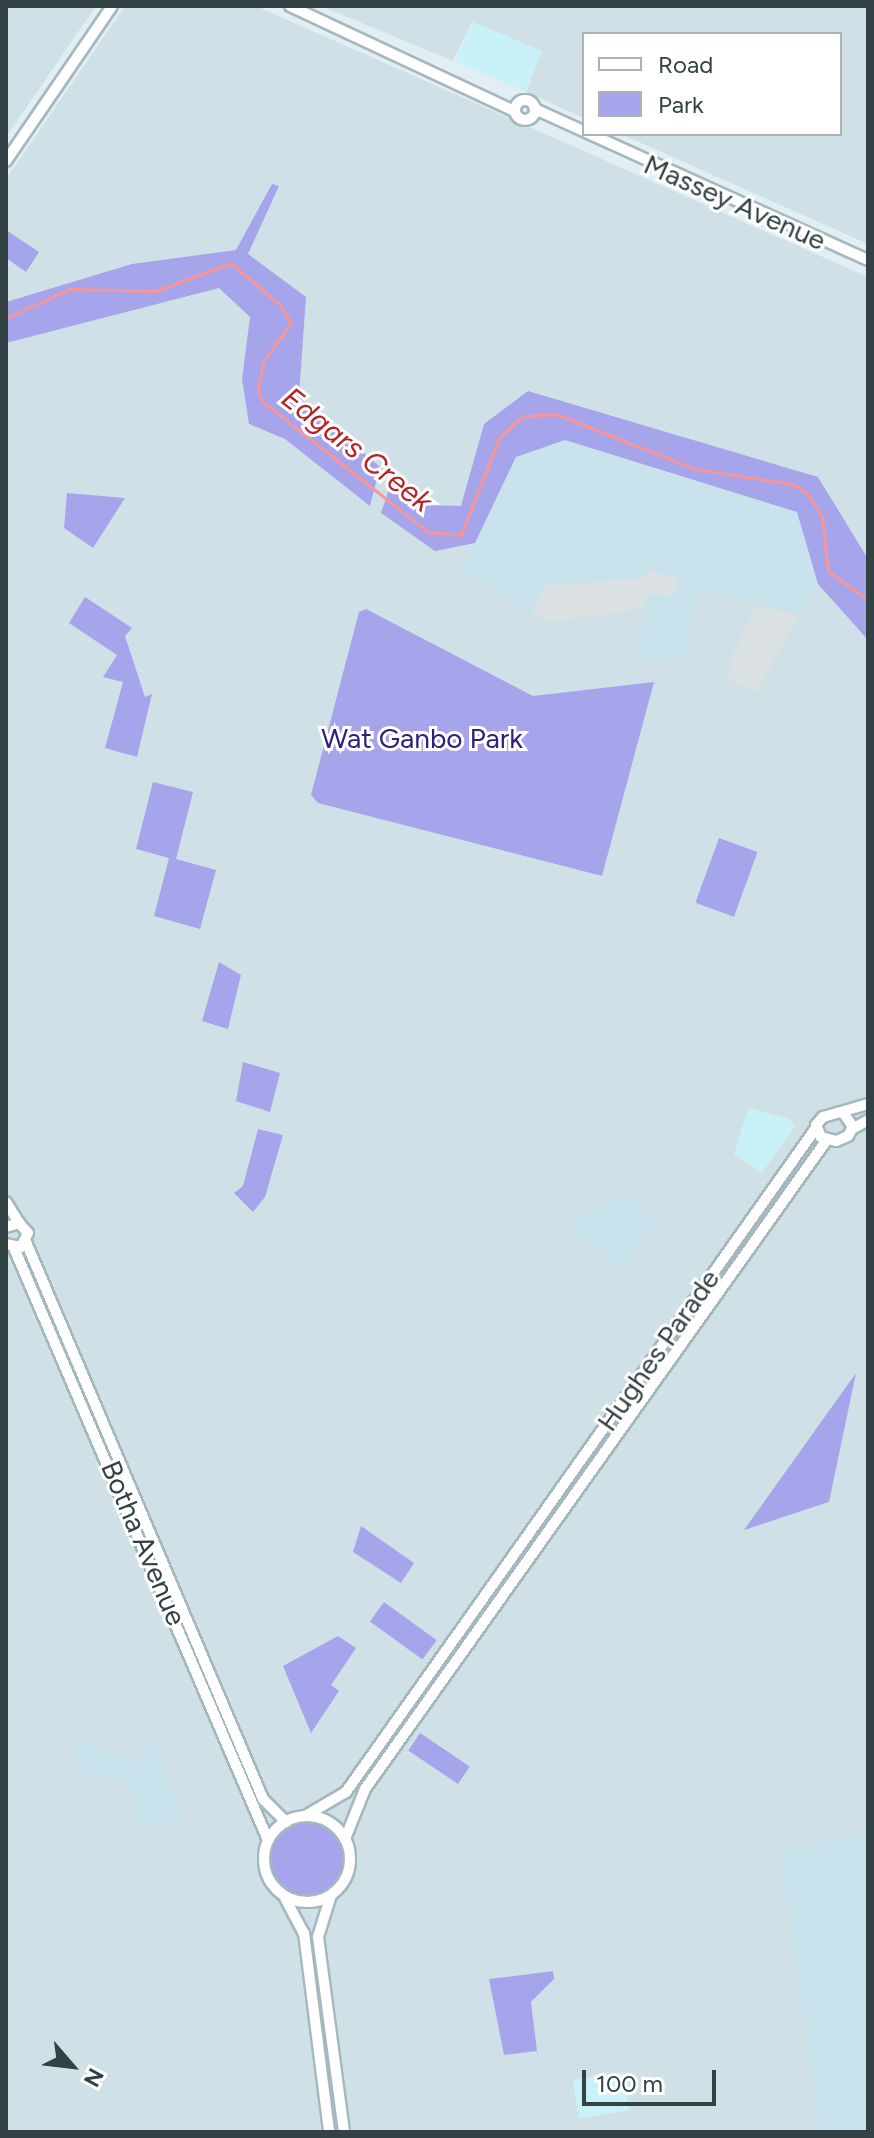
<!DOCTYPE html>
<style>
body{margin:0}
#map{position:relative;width:874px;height:2138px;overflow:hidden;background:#e1eef3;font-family:Figtree,sans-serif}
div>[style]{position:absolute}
.residential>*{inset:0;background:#cfe1e7}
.commercial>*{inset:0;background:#c9f1f8;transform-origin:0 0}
.education>*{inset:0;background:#c9e3ed}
.green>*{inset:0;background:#a6a5ec;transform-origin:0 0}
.round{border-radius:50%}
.parking>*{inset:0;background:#dbe1e2}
.stream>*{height:3px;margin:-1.5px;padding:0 1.5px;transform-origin:1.5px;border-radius:1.5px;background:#f79699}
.roads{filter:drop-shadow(2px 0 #a4b8be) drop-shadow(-2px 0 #a4b8be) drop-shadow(0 2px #a4b8be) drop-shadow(0 -2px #a4b8be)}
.tertiary>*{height:10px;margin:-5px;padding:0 5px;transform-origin:5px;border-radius:5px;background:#fff}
.tertiary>.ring{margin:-5px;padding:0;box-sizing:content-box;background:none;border:10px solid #fff;border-radius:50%}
span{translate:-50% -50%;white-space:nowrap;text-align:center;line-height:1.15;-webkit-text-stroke:6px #fff;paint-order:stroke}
.street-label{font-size:28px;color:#324144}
.park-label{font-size:28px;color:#31207b}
.water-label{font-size:30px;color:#b92225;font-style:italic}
.frame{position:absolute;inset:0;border:8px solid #324144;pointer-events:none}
.legend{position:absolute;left:582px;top:32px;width:260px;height:104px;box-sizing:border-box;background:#fff;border:2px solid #adb3b4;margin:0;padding:10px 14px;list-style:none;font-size:24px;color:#324144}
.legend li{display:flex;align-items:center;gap:16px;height:40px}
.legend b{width:40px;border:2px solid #adb3b4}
.north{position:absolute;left:32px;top:2026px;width:80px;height:80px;-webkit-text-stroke:6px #fff;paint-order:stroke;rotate:118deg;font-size:22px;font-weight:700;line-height:32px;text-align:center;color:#324144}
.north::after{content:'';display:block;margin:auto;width:28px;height:36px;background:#324144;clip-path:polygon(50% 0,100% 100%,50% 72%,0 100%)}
.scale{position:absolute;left:582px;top:2070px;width:134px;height:36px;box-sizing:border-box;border:4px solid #324144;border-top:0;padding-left:10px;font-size:24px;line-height:28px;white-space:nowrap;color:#324144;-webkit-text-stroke:6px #fff;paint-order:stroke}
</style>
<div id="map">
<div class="residential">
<div style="clip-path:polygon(6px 6px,96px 6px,6px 137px)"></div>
<div style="clip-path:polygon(125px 6px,256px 6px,868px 277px,868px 2132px,6px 2132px,6px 179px)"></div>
<div style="clip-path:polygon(321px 6px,868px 6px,868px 244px,621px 134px,840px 134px,840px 34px,584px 34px,584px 118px,526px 92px,542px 51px,472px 22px,453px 61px)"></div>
</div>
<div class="commercial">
<div style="left:472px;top:22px;width:76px;height:43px;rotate:23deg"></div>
<div style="clip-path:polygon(748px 1108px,789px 1119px,795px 1126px,762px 1173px,734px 1154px)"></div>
<div style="left:623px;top:2072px;width:39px;height:51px;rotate:81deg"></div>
</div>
<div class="education">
<div style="clip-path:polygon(564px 440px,797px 512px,818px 584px,799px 615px,699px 587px,684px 659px,639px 660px,645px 608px,550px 622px,462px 573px,516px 457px)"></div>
<div style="clip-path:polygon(622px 1194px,656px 1220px,624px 1267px,569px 1228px)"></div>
<div style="clip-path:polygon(82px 1737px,140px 1766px,146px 1743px,153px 1740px,184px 1819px,138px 1824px,132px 1784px,68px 1767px)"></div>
<div style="clip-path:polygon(868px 1831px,868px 2132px,820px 2132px,780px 1852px)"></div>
</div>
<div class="green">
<div style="clip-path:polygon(272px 184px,279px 186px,248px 254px,306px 297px,299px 395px,380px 467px,370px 506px,285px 439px,249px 424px,242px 379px,250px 317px,219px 288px,6px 343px,6px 302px,132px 264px,236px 250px)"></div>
<div style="clip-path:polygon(6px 230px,39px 252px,26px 272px,6px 258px)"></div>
<div style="clip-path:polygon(528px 391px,818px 477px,868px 559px,868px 640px,818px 584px,797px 512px,565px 440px,516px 457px,475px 543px,435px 551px,381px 513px,392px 480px,423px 505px,461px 506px,484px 424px)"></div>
<div style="clip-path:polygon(67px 493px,125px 498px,93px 548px,64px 528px)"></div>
<div style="clip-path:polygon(85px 597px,132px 628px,125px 636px,145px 697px,152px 694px,137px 757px,105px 748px,123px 682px,103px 677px,117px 655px,69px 623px)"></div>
<div style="clip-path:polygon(366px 609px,533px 696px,654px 682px,602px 876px,318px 803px,311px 795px,359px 612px)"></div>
<div style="clip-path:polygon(153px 782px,193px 792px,176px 859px,216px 870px,200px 929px,154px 916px,169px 858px,136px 849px)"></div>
<div style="left:719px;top:838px;width:41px;height:69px;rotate:20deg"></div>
<div style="clip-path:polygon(219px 962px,241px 975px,228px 1029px,202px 1021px)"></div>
<div style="clip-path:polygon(243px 1062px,280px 1073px,270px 1112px,236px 1101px)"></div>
<div style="clip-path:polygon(258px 1129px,283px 1135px,265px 1197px,253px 1212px,234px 1193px,243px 1186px)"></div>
<div style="clip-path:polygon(856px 1373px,829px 1502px,744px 1530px)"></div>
<div style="clip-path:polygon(361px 1526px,414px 1563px,401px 1583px,353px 1552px)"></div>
<div style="left:384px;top:1602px;width:65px;height:24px;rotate:36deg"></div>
<div style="clip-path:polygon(338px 1636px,356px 1648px,331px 1685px,339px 1691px,311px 1733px,283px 1666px)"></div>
<div style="left:420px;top:1733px;width:60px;height:21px;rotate:34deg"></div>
<div class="round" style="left:267px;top:1819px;width:80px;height:80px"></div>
<div style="clip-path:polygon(553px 1971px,554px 1979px,531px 2002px,537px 2051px,504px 2055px,489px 1979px)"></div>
</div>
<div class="parking">
<div style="clip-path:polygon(648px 570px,679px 579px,674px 597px,647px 594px,645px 608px,550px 622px,532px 611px,545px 586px,647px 577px)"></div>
<div style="clip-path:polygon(756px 606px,799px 615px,756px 693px,728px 678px,734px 666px,729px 663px)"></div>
</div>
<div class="stream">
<div style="left:6px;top:318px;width:70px;rotate:-24.4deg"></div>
<div style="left:70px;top:289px;width:85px;rotate:1.3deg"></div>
<div style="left:155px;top:291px;width:81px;rotate:-20.2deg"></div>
<div style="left:231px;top:263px;width:65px;rotate:40.6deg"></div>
<div style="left:280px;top:305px;width:21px;rotate:59deg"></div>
<div style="left:291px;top:323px;width:48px;rotate:125.7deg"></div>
<div style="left:263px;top:362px;width:29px;rotate:100deg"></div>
<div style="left:258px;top:391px;width:12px;rotate:66deg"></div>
<div style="left:263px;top:402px;width:210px;rotate:38.2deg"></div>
<div style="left:428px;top:532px;width:33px;rotate:5deg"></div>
<div style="left:461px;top:535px;width:104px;rotate:-68.6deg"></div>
<div style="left:499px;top:438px;width:33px;rotate:-43deg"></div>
<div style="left:523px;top:416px;width:33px;rotate:-3deg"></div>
<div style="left:556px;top:414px;width:149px;rotate:21.6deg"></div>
<div style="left:695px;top:469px;width:98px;rotate:8.8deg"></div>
<div style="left:792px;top:484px;width:17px;rotate:31deg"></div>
<div style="left:807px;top:493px;width:28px;rotate:58deg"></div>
<div style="left:822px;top:517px;width:54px;rotate:83.7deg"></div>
<div style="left:828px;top:571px;width:49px;rotate:35.9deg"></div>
</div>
<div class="roads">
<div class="tertiary">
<div style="left:290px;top:6px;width:247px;rotate:25.1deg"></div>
<div class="ring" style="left:515px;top:100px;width:10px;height:10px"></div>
<div style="left:535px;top:109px;width:366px;rotate:24.4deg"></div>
<div style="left:6px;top:161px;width:188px;rotate:-55.6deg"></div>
<div style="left:844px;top:1114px;width:16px;rotate:55deg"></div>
<div style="left:853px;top:1127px;width:10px;rotate:119deg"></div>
<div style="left:848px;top:1136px;width:13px;rotate:157deg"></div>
<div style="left:836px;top:1141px;width:16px;rotate:-165deg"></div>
<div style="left:821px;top:1137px;width:13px;rotate:-113deg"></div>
<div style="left:816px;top:1125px;width:11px;rotate:-49deg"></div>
<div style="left:823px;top:1117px;width:47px;rotate:-16.1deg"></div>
<div style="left:852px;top:1129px;width:18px;rotate:-29deg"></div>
<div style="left:6px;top:1202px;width:25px;rotate:58deg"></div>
<div style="left:6px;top:1227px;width:14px;rotate:-17deg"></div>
<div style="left:19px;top:1223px;width:13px;rotate:48deg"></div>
<div style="left:28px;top:1233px;width:16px;rotate:117deg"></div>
<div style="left:21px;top:1247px;width:15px;rotate:-169deg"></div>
<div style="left:26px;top:1242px;width:605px;rotate:66.95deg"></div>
<div style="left:263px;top:1799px;width:33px;rotate:45deg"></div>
<div style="left:14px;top:1248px;width:644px;rotate:66.78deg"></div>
<div style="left:305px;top:1816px;width:48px;rotate:-30.3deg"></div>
<div style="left:346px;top:1792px;width:814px;rotate:-54.71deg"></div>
<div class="ring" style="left:264px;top:1816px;width:76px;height:76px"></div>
<div style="left:345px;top:1839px;width:54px;rotate:-68.2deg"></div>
<div style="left:365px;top:1789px;width:795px;rotate:-54.57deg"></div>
<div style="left:331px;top:1895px;width:44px;rotate:107.2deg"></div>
<div style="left:318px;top:1937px;width:197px;rotate:82.4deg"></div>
<div style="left:285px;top:1898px;width:40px;rotate:62deg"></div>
<div style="left:304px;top:1933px;width:201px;rotate:82.8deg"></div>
</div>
</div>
<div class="street-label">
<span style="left:735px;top:202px;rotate:24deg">Massey Avenue</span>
<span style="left:658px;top:1350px;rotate:-55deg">Hughes Parade</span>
<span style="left:144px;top:1543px;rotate:67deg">Botha Avenue</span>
</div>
<div class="park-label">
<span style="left:422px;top:738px">Wat Ganbo Park</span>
</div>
<div class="water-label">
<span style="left:357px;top:450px;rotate:38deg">Edgars Creek</span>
</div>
<div class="frame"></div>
<ul class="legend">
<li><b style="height:10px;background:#fff"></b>Road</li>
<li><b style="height:22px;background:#a6a5ec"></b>Park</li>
</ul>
<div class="north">N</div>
<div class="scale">100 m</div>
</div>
